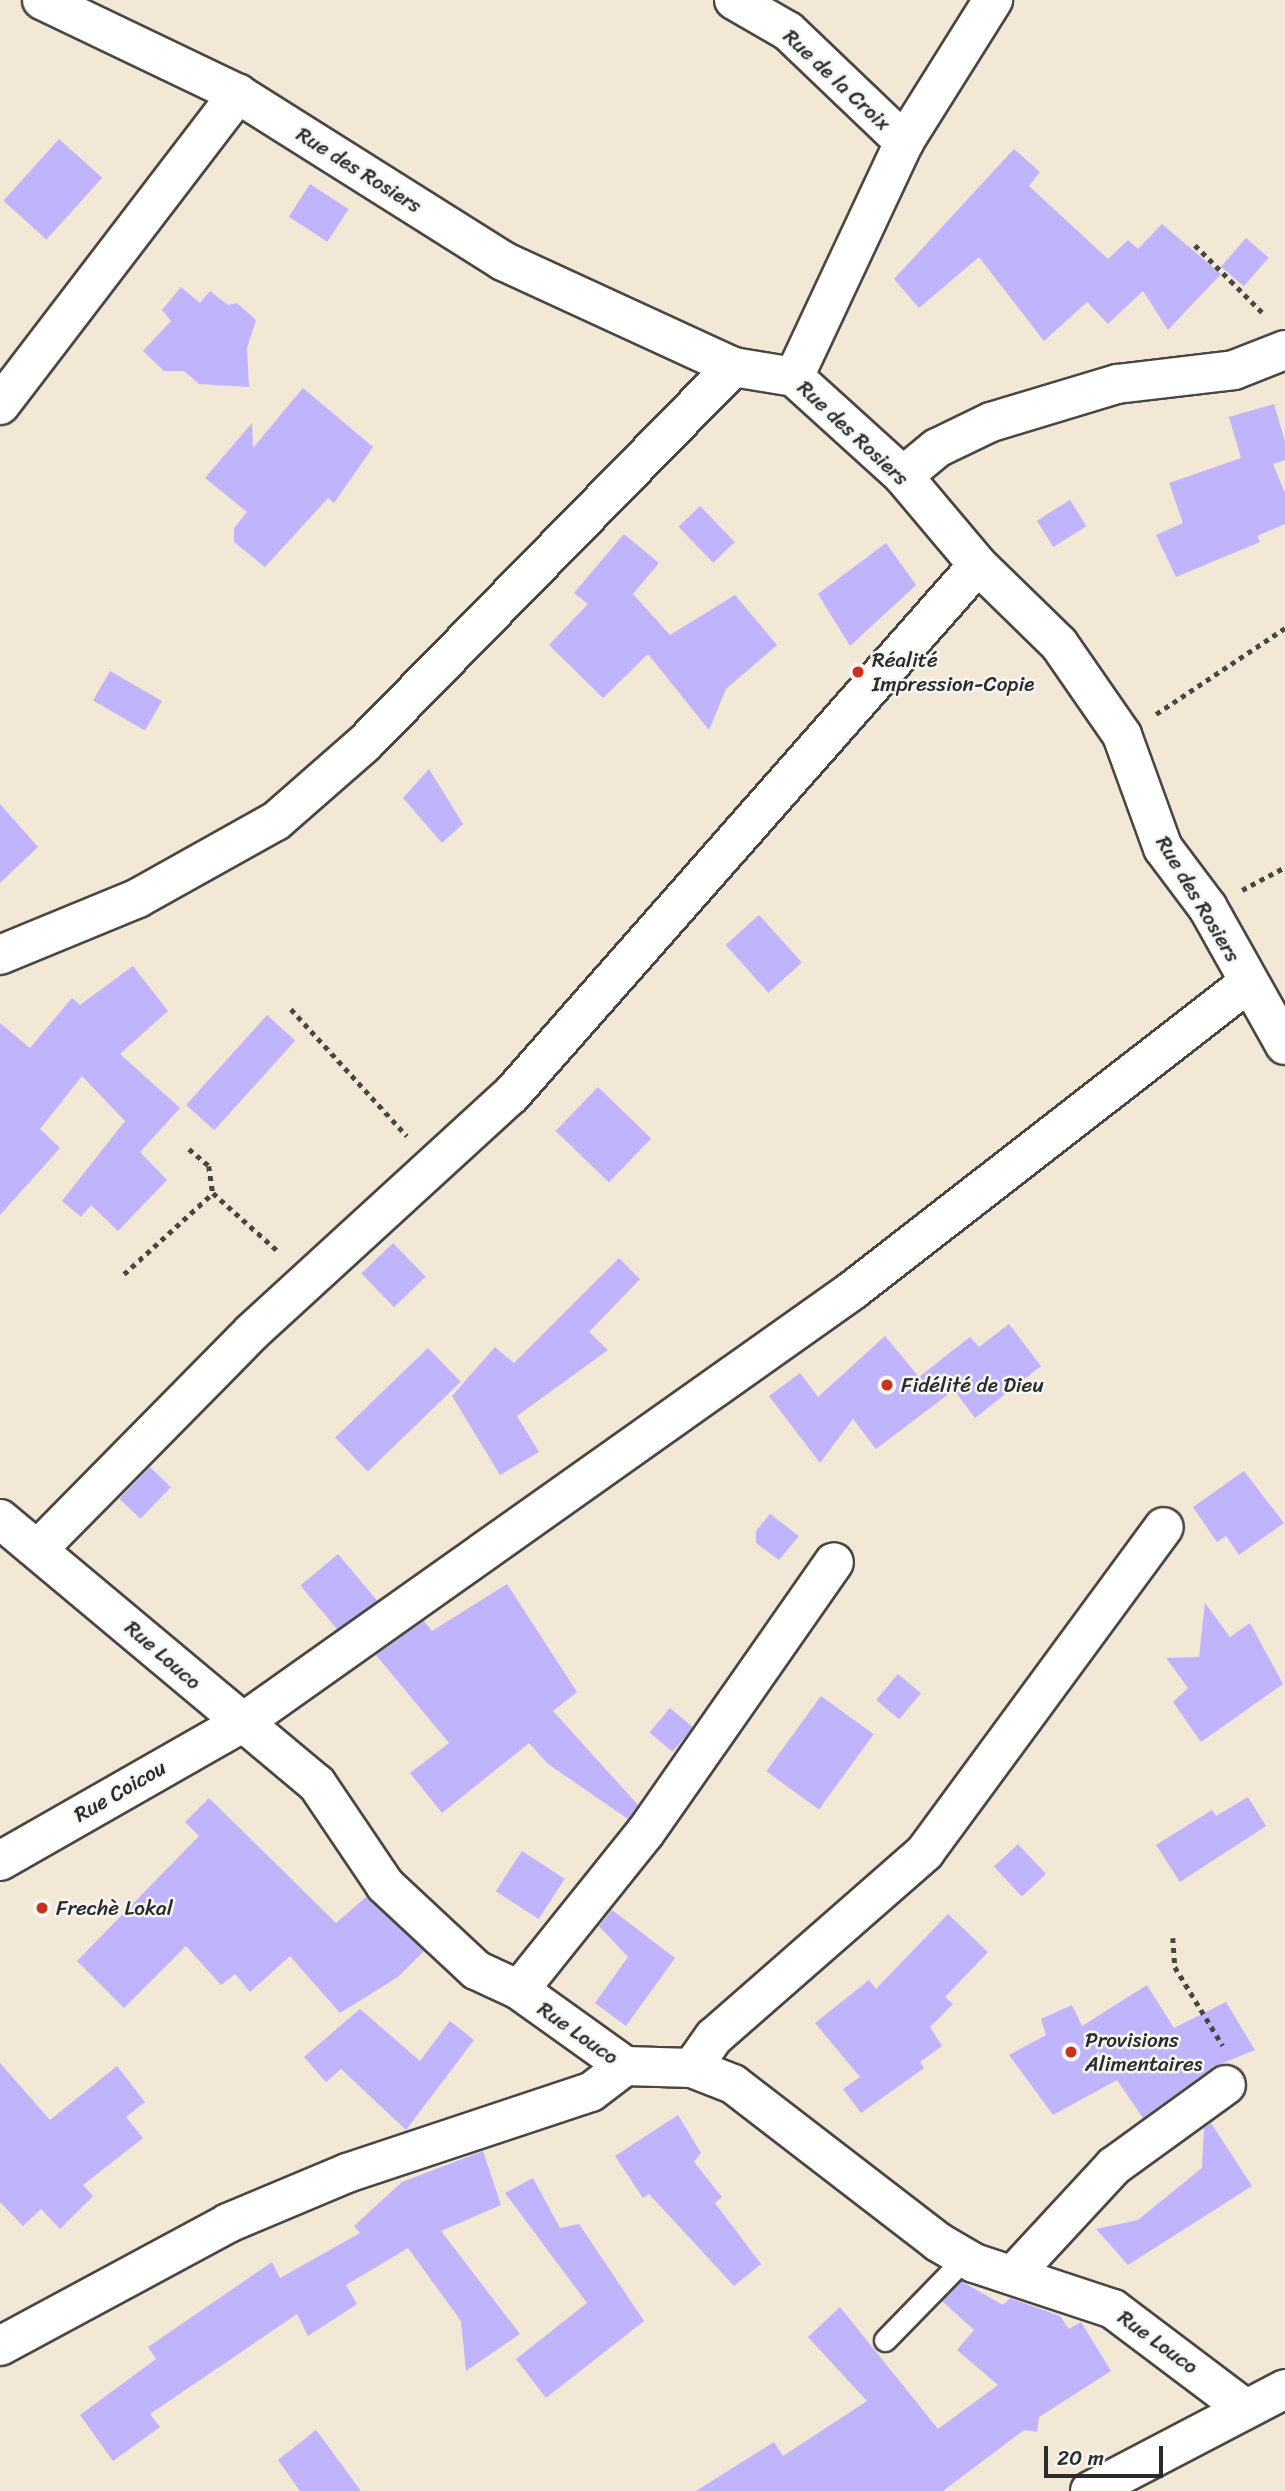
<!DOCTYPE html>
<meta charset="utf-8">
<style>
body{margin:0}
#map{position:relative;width:1285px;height:2491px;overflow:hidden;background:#f3e8d5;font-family:Sriracha,sans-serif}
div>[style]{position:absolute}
.building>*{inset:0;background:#c0b4fd;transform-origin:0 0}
.path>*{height:4.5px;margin-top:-2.25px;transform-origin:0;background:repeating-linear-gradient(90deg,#494744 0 5px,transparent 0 10px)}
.roads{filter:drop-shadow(2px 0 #494744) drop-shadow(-2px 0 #494744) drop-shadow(0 2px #494744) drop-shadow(0 -2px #494744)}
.service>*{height:21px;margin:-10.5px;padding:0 10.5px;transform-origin:10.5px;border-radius:10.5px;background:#fff}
.minor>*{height:38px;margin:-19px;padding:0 19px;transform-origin:19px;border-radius:19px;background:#fff}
.dots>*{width:19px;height:19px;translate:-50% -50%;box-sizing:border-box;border:4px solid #f6f6f2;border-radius:50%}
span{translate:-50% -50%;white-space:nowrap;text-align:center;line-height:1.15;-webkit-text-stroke:5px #f6f6f2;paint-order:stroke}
.street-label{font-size:21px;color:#2b2b2b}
.poi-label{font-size:21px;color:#2b2b2b}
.left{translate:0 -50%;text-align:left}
.scale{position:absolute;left:1044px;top:2446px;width:119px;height:32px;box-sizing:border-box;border:4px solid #2b2b2b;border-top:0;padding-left:9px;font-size:21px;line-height:24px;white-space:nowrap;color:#2b2b2b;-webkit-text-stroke:5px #f6f6f2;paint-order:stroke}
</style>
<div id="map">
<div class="building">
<div style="left:59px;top:139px;width:58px;height:83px;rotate:42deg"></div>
<div style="clip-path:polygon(1014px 149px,1040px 172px,1029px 186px,1108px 259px,1128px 240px,1138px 249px,1162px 224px,1221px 274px,1168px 330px,1143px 291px,1108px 324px,1087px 302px,1044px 341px,979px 257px,919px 308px,894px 279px)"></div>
<div style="left:310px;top:184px;width:46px;height:39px;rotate:33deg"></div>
<div style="left:1246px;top:238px;width:30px;height:38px;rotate:41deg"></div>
<div style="clip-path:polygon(181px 287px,200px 303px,210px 291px,228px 305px,237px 303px,256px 320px,247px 348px,249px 387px,199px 384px,184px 371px,164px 371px,143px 351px,171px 321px,162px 310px)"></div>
<div style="clip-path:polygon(303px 388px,373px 447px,334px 503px,328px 498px,265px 567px,234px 542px,234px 528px,247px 512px,205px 478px,252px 423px,253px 448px)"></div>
<div style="clip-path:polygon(1274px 404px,1285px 441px,1285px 460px,1273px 464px,1285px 493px,1285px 524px,1257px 536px,1260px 542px,1176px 577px,1156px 535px,1183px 523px,1169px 483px,1241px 458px,1229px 417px)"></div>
<div style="left:1070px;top:500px;width:31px;height:39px;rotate:58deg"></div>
<div style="left:700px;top:506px;width:50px;height:30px;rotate:46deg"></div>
<div style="clip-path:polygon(624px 534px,659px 563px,633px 594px,670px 635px,735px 595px,777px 645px,726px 689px,709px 730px,648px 654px,603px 698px,549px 645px,588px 604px,574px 593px)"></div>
<div style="clip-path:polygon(886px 543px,916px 585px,850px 646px,818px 594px)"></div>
<div style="left:110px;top:671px;width:60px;height:34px;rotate:30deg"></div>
<div style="clip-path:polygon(429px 769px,463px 824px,442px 843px,403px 798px)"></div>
<div style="clip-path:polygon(0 804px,38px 847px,0 883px)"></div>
<div style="left:759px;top:915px;width:64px;height:45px;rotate:48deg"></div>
<div style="clip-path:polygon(133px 966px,168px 1011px,120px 1054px,180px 1108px,140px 1152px,167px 1180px,118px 1231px,91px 1205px,81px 1217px,62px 1201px,125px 1121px,82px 1076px,40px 1129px,60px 1148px,0 1215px,0 1023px,30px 1048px,72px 998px,80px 1005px)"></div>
<div style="left:267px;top:1015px;width:38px;height:121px;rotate:42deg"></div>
<div style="left:598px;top:1087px;width:74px;height:61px;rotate:44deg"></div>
<div style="left:393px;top:1243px;width:47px;height:44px;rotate:46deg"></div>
<div style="clip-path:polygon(619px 1258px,640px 1279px,589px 1332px,608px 1350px,517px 1416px,539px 1452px,500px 1475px,452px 1396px,495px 1347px,514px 1363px)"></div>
<div style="clip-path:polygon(1009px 1324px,1041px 1366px,975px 1418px,954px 1390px,876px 1449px,853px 1419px,820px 1463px,769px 1396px,800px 1373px,818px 1397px,885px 1336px,919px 1377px,970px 1337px,979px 1347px)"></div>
<div style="left:428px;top:1348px;width:47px;height:129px;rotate:46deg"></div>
<div style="left:150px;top:1467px;width:29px;height:44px;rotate:44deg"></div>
<div style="clip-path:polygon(1244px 1471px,1284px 1523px,1239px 1555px,1226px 1536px,1217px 1542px,1193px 1507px)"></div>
<div style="clip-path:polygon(770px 1514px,799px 1536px,779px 1560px,756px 1543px,756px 1531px)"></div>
<div style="left:338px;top:1554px;width:61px;height:49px;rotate:50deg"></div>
<div style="clip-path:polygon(507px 1584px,577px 1692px,553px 1711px,638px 1805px,628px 1819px,548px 1764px,529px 1743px,442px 1813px,410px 1773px,449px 1743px,376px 1655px,424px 1621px,432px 1631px)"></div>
<div style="clip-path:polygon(1205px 1603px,1230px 1637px,1250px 1623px,1283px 1684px,1201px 1742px,1173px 1702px,1188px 1688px,1166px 1658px,1199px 1657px)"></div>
<div style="left:898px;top:1674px;width:30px;height:34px;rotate:40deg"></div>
<div style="left:821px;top:1696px;width:65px;height:93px;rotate:36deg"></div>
<div style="left:670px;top:1708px;width:30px;height:32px;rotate:40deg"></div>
<div style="clip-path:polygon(1248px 1797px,1266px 1826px,1180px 1882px,1156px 1845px,1212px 1810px,1216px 1816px)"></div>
<div style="clip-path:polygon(209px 1798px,336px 1923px,366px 1897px,424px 1951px,398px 1977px,340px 2013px,290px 1956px,250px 1992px,235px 1974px,221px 1985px,186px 1946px,124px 2008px,77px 1961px,199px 1836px,185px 1822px)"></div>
<div style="left:1018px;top:1844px;width:41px;height:33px;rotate:47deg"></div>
<div style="left:522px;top:1851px;width:51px;height:48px;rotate:33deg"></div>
<div style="clip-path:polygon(612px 1910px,675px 1958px,626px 2026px,595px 2003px,628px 1957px,599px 1926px)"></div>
<div style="clip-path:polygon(948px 1914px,988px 1952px,945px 1997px,953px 2004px,930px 2027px,942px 2046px,920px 2062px,924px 2068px,861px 2113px,843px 2089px,860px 2077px,815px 2023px,869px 1980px,876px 1989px)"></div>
<div style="clip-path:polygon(1147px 1985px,1174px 2028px,1226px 2002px,1255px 2050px,1213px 2067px,1143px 2118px,1117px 2080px,1053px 2115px,1009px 2055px,1046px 2035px,1041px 2019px,1072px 2005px,1082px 2026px)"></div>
<div style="clip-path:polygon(360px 2009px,420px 2061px,450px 2021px,474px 2040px,406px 2130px,341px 2069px,326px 2082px,304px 2057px)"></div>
<div style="clip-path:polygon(0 2063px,50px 2120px,117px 2066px,145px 2102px,126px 2117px,143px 2138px,83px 2185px,93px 2196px,60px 2229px,41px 2209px,23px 2226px,0 2202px)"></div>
<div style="clip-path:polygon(678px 2115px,701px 2153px,694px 2162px,722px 2197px,715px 2203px,761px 2264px,734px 2286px,649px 2194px,643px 2198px,615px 2156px)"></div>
<div style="clip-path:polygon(1211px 2123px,1252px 2186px,1128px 2265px,1096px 2229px,1138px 2220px,1202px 2168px,1204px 2128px)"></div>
<div style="clip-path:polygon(483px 2151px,501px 2205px,441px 2231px,520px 2334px,466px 2371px,461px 2321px,408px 2248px,346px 2285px,357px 2304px,308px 2336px,297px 2314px,150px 2414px,160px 2427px,113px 2461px,80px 2415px,156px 2359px,148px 2347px,272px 2262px,280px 2278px,360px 2233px,354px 2226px,402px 2182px)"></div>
<div style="clip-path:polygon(533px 2178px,560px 2228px,579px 2224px,644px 2321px,546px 2398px,516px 2359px,587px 2303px,505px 2193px)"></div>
<div style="clip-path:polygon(961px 2281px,1003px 2305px,1010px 2298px,1060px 2316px,1069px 2329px,1081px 2322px,1111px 2371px,1039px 2417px,1037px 2432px,1024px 2430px,943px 2491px,696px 2491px,774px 2442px,783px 2456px,867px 2401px,808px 2337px,840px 2307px,938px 2429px,998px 2385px,957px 2350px,974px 2330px,942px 2301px)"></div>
<div style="clip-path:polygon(316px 2430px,361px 2491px,300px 2491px,278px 2460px)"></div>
</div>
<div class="path">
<div style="left:1195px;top:245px;width:99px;rotate:45deg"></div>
<div style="left:1156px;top:714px;width:155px;rotate:-33.7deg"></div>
<div style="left:1242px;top:890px;width:49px;rotate:-28.1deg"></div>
<div style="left:291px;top:1009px;width:172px;rotate:47.6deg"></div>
<div style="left:189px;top:1149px;width:26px;rotate:40deg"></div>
<div style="left:209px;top:1166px;width:27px;rotate:82deg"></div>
<div style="left:213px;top:1193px;width:90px;rotate:41.8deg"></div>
<div style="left:124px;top:1274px;width:120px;rotate:-42.3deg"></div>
<div style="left:1173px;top:1938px;width:29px;rotate:86deg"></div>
<div style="left:1175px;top:1967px;width:92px;rotate:58.7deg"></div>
</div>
<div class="roads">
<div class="service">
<div style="left:885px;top:2340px;width:115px;rotate:-45.7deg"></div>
</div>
<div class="minor">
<div style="left:42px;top:0;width:217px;rotate:25.6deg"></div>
<div style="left:238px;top:94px;width:313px;rotate:32.2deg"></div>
<div style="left:503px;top:261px;width:253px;rotate:24.7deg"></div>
<div style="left:733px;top:367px;width:62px;rotate:9.3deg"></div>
<div style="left:794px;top:377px;width:147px;rotate:42.2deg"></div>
<div style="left:903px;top:476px;width:116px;rotate:49.9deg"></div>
<div style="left:978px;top:565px;width:113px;rotate:44.3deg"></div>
<div style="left:1059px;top:644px;width:111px;rotate:55.3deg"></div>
<div style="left:1122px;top:735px;width:120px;rotate:70.1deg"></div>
<div style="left:1163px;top:848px;width:75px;rotate:53.1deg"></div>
<div style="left:1208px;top:908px;width:157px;rotate:60.7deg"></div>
<div style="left:734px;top:0;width:62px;rotate:29.9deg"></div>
<div style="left:788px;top:31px;width:161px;rotate:43.7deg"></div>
<div style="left:904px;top:142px;width:168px;rotate:-57.9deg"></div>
<div style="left:794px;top:377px;width:259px;rotate:-64.9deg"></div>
<div style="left:0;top:405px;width:392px;rotate:-52.6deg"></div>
<div style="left:903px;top:476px;width:44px;rotate:-39.5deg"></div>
<div style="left:937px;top:448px;width:60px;rotate:-25.7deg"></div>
<div style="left:991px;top:422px;width:132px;rotate:-16.8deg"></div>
<div style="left:1117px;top:384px;width:118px;rotate:-6.8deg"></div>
<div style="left:1234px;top:370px;width:55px;rotate:-21.4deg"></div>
<div style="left:0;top:955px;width:149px;rotate:-22.4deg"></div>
<div style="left:138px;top:898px;width:158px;rotate:-29.2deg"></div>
<div style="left:276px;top:821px;width:117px;rotate:-41.2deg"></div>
<div style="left:364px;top:744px;width:528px;rotate:-45.61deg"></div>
<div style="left:0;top:1519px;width:413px;rotate:39.9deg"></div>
<div style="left:317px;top:1784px;width:122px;rotate:56deg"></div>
<div style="left:385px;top:1885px;width:125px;rotate:43deg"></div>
<div style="left:476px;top:1970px;width:47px;rotate:24.9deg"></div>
<div style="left:519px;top:1990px;width:130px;rotate:35.6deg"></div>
<div style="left:625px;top:2066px;width:67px;rotate:1.7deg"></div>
<div style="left:692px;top:2068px;width:44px;rotate:21.3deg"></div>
<div style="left:733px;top:2084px;width:259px;rotate:37.6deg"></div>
<div style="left:938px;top:2242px;width:42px;rotate:30.3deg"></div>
<div style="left:974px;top:2263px;width:146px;rotate:18.3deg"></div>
<div style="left:1113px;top:2309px;width:163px;rotate:37deg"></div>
<div style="left:39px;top:1548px;width:303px;rotate:-45.4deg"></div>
<div style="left:252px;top:1332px;width:351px;rotate:-42.5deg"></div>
<div style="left:511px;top:1095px;width:706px;rotate:-48.62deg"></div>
<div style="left:0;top:1861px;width:279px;rotate:-29.7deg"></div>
<div style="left:242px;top:1723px;width:749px;rotate:-35.32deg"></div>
<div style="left:853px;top:1290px;width:500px;rotate:-37.85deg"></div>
<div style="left:519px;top:1990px;width:201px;rotate:-51.3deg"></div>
<div style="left:645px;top:1833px;width:330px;rotate:-55.1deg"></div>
<div style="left:692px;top:2068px;width:38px;rotate:-55deg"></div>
<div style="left:714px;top:2037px;width:281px;rotate:-41.2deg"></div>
<div style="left:925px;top:1852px;width:403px;rotate:-53.7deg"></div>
<div style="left:1014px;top:2274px;width:147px;rotate:-47.2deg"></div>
<div style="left:1114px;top:2166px;width:138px;rotate:-35.9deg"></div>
<div style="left:0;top:2346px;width:259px;rotate:-28.3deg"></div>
<div style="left:228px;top:2223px;width:129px;rotate:-22.8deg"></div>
<div style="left:347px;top:2173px;width:257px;rotate:-18.4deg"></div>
<div style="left:591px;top:2092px;width:43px;rotate:-37.4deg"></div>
<div style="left:1090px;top:2491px;width:220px;rotate:-27.6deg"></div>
</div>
</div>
<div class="dots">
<div style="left:858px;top:672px;background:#c8321e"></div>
<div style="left:887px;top:1385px;background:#c8321e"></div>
<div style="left:42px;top:1908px;background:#c8321e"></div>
<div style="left:1071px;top:2052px;background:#c8321e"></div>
</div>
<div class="street-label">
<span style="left:837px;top:80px;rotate:43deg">Rue de la Croix</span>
<span style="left:359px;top:170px;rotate:32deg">Rue des Rosiers</span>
<span style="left:853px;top:433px;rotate:43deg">Rue des Rosiers</span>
<span style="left:1198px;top:899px;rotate:59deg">Rue des Rosiers</span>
<span style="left:163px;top:1655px;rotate:41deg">Rue Louco</span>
<span style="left:120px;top:1791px;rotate:-30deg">Rue Coicou</span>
<span style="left:578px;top:2033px;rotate:35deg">Rue Louco</span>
<span style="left:1158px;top:2342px;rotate:36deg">Rue Louco</span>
</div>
<div class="poi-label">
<span class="left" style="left:872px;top:672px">Réalité<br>Impression-Copie</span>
<span class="left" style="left:901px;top:1385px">Fidélité de Dieu</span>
<span class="left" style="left:56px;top:1908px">Frechè Lokal</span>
<span class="left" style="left:1085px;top:2052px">Provisions<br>Alimentaires</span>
</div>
<div class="scale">20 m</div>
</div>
